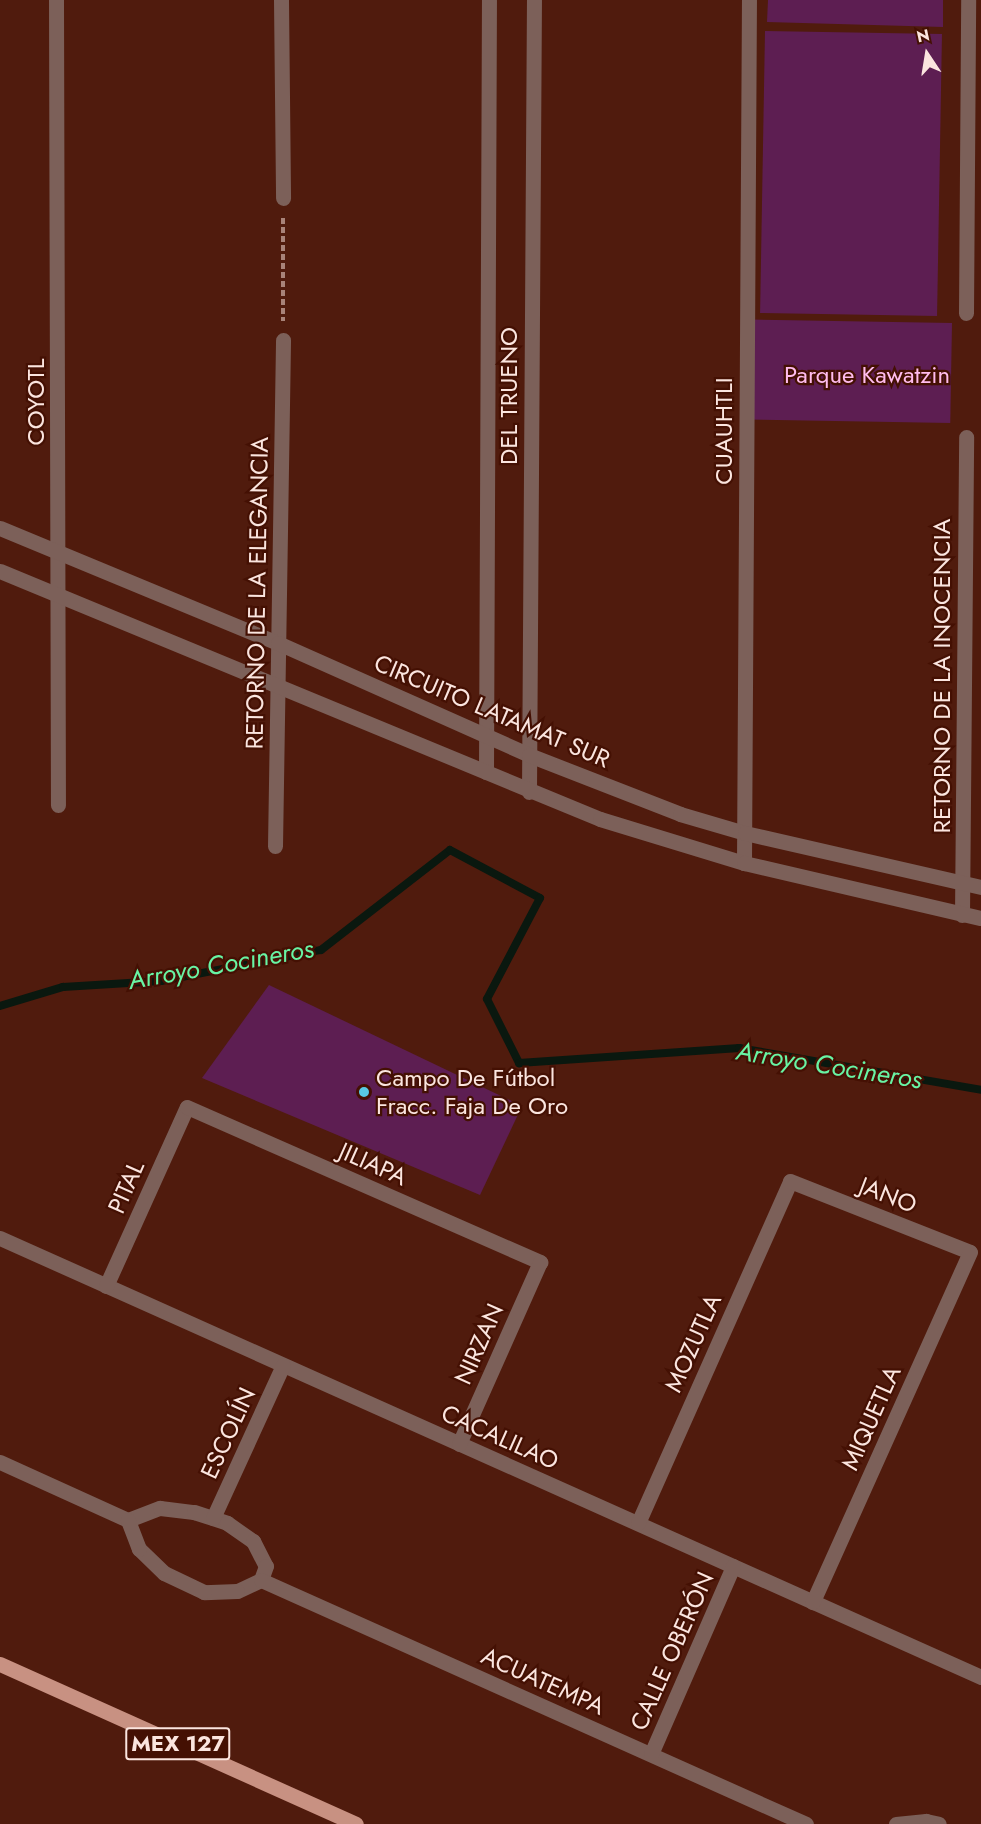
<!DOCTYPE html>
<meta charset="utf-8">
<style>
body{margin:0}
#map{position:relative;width:981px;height:1824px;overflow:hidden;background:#501b0d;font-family:Jost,sans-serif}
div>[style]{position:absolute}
.green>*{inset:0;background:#5d1e52;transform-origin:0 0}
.stream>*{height:8px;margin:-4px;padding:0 4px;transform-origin:4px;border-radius:4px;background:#0a180f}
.path>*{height:4px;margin-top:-2px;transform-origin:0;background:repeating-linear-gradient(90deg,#a88379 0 6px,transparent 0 9px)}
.minor>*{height:15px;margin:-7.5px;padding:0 7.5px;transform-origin:7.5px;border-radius:7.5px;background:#7c6059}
.tertiary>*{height:15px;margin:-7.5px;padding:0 7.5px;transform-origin:7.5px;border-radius:7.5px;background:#7c6059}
.primary>*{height:15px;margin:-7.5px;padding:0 7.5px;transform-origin:7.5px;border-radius:7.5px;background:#c89182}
.dots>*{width:16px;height:16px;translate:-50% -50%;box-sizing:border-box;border:3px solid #441003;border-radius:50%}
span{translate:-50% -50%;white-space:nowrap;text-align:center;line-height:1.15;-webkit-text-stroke:4.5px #441003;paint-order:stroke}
.shield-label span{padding:2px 4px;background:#441003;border:2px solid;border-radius:4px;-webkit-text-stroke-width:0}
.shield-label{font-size:22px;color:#fbe5df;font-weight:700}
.park-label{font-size:24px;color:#ffbcee}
.street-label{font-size:24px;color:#fbe5df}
.poi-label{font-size:24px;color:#fbe5df}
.left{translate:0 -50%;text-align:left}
.water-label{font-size:26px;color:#68f4a4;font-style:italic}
.north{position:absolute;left:897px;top:24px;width:60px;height:60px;-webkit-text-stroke:4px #441003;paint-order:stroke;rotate:348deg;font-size:16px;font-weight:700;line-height:24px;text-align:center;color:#fbe5df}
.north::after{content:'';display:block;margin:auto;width:21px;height:27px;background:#fbe5df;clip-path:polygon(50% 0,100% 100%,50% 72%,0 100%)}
</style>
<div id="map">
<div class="green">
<div style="clip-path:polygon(768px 0,943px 0,943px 27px,767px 22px)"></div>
<div style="left:765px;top:31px;width:177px;height:282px;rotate:1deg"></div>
<div style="left:952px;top:323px;width:100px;height:205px;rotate:91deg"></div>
<div style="clip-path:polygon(269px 985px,522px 1106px,480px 1195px,202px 1078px)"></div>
</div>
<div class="stream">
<div style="left:0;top:1006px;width:66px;rotate:-16.8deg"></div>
<div style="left:63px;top:987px;width:98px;rotate:-3.5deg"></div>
<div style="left:161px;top:981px;width:163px;rotate:-11deg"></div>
<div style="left:321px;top:950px;width:163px;rotate:-37.8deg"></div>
<div style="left:450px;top:850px;width:102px;rotate:28.1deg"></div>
<div style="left:540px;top:898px;width:114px;rotate:117.7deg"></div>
<div style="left:487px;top:999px;width:72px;rotate:63.4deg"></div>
<div style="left:519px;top:1063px;width:221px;rotate:-3.9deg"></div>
<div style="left:739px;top:1048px;width:246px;rotate:9.8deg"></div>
</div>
<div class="path">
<div style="left:283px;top:218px;width:103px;rotate:90deg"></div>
</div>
<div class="minor">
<div style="left:56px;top:0;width:805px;rotate:89.86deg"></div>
<div style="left:281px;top:0;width:198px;rotate:89.4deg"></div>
<div style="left:966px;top:313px;width:313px;rotate:-89.6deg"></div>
<div style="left:486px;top:772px;width:772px;rotate:-89.78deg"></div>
<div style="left:529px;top:792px;width:792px;rotate:-89.64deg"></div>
<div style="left:275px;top:846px;width:506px;rotate:-89.09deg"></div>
<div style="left:744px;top:863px;width:863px;rotate:-89.67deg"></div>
<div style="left:962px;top:915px;width:478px;rotate:-89.5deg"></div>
<div style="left:0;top:1238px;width:1075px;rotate:24.11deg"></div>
<div style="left:106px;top:1286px;width:196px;rotate:-65.7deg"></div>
<div style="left:187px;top:1107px;width:386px;rotate:23.7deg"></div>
<div style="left:540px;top:1262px;width:199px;rotate:114deg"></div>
<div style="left:0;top:1462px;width:141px;rotate:24.4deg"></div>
<div style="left:128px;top:1520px;width:34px;rotate:-21deg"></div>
<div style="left:160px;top:1508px;width:34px;rotate:7deg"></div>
<div style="left:194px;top:1512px;width:35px;rotate:18deg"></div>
<div style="left:227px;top:1523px;width:32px;rotate:35deg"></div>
<div style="left:253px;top:1541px;width:28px;rotate:63deg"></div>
<div style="left:266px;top:1566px;width:15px;rotate:110deg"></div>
<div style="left:261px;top:1580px;width:26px;rotate:155deg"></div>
<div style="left:237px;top:1591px;width:33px;rotate:178deg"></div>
<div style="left:204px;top:1592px;width:44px;rotate:-154.6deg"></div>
<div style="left:164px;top:1573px;width:35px;rotate:-136deg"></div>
<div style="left:139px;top:1549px;width:31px;rotate:-111deg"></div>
<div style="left:213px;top:1518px;width:168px;rotate:-65.4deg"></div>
<div style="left:638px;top:1523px;width:374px;rotate:-66deg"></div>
<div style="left:790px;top:1181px;width:193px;rotate:21.5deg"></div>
<div style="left:970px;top:1252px;width:384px;rotate:114.2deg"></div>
<div style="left:261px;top:1580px;width:597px;rotate:24.12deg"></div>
<div style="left:651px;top:1754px;width:205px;rotate:-66.4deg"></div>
<div style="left:896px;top:1824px;width:30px;rotate:-6deg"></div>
<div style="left:926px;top:1821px;width:13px;rotate:13deg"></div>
</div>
<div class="tertiary">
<div style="left:0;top:528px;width:301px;rotate:22.5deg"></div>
<div style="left:278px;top:643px;width:275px;rotate:24deg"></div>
<div style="left:529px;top:755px;width:162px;rotate:21.3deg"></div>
<div style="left:680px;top:814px;width:68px;rotate:16.3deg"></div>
<div style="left:745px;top:833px;width:242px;rotate:12.9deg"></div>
<div style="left:0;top:571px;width:649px;rotate:22.46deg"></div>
<div style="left:600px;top:819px;width:151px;rotate:17deg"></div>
<div style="left:744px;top:863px;width:243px;rotate:13.1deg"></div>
</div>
<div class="primary">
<div style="left:0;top:1664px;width:390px;rotate:24.2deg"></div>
</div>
<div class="dots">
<div style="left:364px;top:1092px;background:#58c9e3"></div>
</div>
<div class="shield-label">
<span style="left:178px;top:1744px">MEX 127</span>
</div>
<div class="park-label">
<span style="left:867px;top:375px">Parque Kawatzin</span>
</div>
<div class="street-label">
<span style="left:509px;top:396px;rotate:-90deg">DEL TRUENO</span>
<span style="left:36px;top:402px;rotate:-90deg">COYOTL</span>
<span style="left:724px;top:431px;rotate:-90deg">CUAUHTLI</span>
<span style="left:257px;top:593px;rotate:-89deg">RETORNO DE LA ELEGANCIA</span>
<span style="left:942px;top:676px;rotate:-90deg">RETORNO DE LA INOCENCIA</span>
<span style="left:492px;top:711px;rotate:23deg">CIRCUITO LATAMAT SUR</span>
<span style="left:373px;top:1164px;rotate:24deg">JILIAPA</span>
<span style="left:126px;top:1187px;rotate:-66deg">PITAL</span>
<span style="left:888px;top:1195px;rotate:21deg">JANO</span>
<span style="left:693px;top:1343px;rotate:-66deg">MOZUTLA</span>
<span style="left:479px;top:1344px;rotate:-66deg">NIRZAN</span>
<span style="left:871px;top:1418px;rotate:-66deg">MIQUETLA</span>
<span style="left:228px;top:1433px;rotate:-65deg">ESCOLÍN</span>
<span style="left:500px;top:1437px;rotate:24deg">CACALILAO</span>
<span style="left:672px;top:1651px;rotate:-66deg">CALLE OBERÓN</span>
<span style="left:543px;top:1681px;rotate:24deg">ACUATEMPA</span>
</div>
<div class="poi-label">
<span class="left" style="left:376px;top:1092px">Campo De Fútbol<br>Fracc. Faja De Oro</span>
</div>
<div class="water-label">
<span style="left:221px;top:965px;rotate:-10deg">Arroyo Cocineros</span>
<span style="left:829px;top:1066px;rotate:9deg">Arroyo Cocineros</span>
</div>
<div class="north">N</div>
</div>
